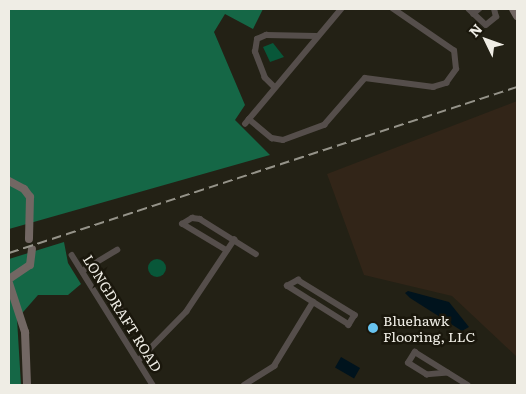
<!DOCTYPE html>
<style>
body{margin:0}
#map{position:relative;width:526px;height:394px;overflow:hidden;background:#232115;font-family:Literata,serif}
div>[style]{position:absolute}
.commercial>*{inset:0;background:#322518}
.green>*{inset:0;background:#085739}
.round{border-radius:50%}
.forest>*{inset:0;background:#156746}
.water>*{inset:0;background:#00131d;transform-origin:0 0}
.street>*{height:5.5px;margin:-2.75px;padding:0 2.75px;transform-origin:2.75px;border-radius:2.75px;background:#554e4b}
.secondary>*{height:8px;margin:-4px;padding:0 4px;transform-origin:4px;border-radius:4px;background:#726763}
.rail>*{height:2px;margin-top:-1px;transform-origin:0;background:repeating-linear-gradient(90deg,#959389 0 10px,transparent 0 15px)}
.dots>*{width:14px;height:14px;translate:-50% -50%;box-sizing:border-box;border:2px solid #1a170c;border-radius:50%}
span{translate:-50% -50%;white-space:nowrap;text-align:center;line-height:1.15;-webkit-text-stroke:5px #1a170c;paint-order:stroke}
.street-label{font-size:14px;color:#efede5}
.poi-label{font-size:14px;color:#efede5}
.left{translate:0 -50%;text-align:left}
.frame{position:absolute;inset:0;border:10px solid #efede5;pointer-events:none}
.north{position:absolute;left:461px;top:15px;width:50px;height:50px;-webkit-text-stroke:4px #1a170c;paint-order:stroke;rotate:312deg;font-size:14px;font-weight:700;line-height:20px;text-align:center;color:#efede5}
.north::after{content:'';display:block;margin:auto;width:18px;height:22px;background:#efede5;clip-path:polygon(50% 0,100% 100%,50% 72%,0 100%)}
</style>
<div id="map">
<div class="commercial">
<div style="clip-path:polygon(517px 101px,517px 357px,452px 296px,364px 275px,327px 174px)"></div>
</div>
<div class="green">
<div style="clip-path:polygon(273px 43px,284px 57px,270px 62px,263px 47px)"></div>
<div class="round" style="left:148px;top:259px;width:18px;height:18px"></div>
</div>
<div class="forest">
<div style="clip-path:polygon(9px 9px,263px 9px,253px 29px,225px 14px,214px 32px,245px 105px,235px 120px,270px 155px,9px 229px)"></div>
<div style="clip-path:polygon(64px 242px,68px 263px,81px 284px,68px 295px,38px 295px,17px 319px,21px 385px,9px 385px,9px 259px)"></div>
</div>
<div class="water">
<div style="clip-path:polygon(408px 291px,449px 302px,469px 327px,462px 331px,410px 298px,405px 293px)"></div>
<div style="left:341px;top:357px;width:22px;height:12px;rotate:30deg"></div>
</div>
<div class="street">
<div style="left:469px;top:9px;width:23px;rotate:43deg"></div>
<div style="left:486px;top:25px;width:13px;rotate:-39deg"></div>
<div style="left:496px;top:17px;width:8px;rotate:-104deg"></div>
<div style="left:473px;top:14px;width:8px;rotate:-40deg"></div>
<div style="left:274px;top:87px;width:13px;rotate:-135deg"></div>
<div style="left:265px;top:78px;width:28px;rotate:-111deg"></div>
<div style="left:255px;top:52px;width:13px;rotate:-81deg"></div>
<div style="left:257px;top:39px;width:10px;rotate:-24deg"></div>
<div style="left:266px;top:35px;width:50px;rotate:1.1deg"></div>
<div style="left:249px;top:119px;width:30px;rotate:40deg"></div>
<div style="left:272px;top:138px;width:11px;rotate:10deg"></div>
<div style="left:283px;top:140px;width:44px;rotate:-20.1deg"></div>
<div style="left:324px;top:125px;width:62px;rotate:-48.9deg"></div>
<div style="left:365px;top:78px;width:69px;rotate:7.5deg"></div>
<div style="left:433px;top:87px;width:14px;rotate:-17deg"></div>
<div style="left:446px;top:83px;width:17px;rotate:-54deg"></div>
<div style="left:456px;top:69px;width:18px;rotate:-96deg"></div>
<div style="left:454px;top:51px;width:74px;rotate:-145.5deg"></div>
<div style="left:245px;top:124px;width:150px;rotate:-50.1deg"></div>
<div style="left:227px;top:251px;width:52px;rotate:-149deg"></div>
<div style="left:182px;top:224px;width:12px;rotate:-31deg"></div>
<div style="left:192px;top:218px;width:8px;rotate:7deg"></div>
<div style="left:200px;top:219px;width:66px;rotate:32deg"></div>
<div style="left:72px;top:255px;width:153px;rotate:58.1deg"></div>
<div style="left:92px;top:265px;width:62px;rotate:56.8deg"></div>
<div style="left:82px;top:271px;width:41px;rotate:-31deg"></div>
<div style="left:298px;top:280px;width:67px;rotate:31.6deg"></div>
<div style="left:355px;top:315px;width:12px;rotate:121deg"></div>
<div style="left:349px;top:325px;width:73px;rotate:-147.8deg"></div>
<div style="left:287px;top:286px;width:13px;rotate:-29deg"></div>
<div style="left:138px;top:361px;width:69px;rotate:-45.6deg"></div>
<div style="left:186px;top:312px;width:87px;rotate:-56.3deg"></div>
<div style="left:448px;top:373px;width:21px;rotate:175deg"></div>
<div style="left:427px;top:375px;width:22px;rotate:-148deg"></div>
<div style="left:408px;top:363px;width:13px;rotate:-58deg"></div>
<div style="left:415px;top:352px;width:62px;rotate:31.9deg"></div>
<div style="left:244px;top:385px;width:36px;rotate:-32deg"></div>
<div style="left:274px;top:366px;width:75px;rotate:-58.6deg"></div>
</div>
<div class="secondary">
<div style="left:513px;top:9px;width:8px;rotate:60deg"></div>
<div style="left:9px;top:181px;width:17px;rotate:28deg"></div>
<div style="left:24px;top:189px;width:10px;rotate:53deg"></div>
<div style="left:30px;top:197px;width:42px;rotate:91.4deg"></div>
<div style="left:9px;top:279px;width:25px;rotate:-34deg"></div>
<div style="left:30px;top:265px;width:16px;rotate:-83deg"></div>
<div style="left:9px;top:283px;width:52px;rotate:71.9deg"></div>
<div style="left:25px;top:332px;width:53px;rotate:87.8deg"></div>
</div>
<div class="rail">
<div style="left:9px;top:253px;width:534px;rotate:-18.1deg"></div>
</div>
<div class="dots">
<div style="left:373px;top:328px;background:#68c4f0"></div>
</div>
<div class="street-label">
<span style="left:123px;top:313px;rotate:58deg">LONGDRAFT ROAD</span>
</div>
<div class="poi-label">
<span class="left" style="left:383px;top:328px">Bluehawk<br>Flooring, LLC</span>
</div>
<div class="frame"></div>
<div class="north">N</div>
</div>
